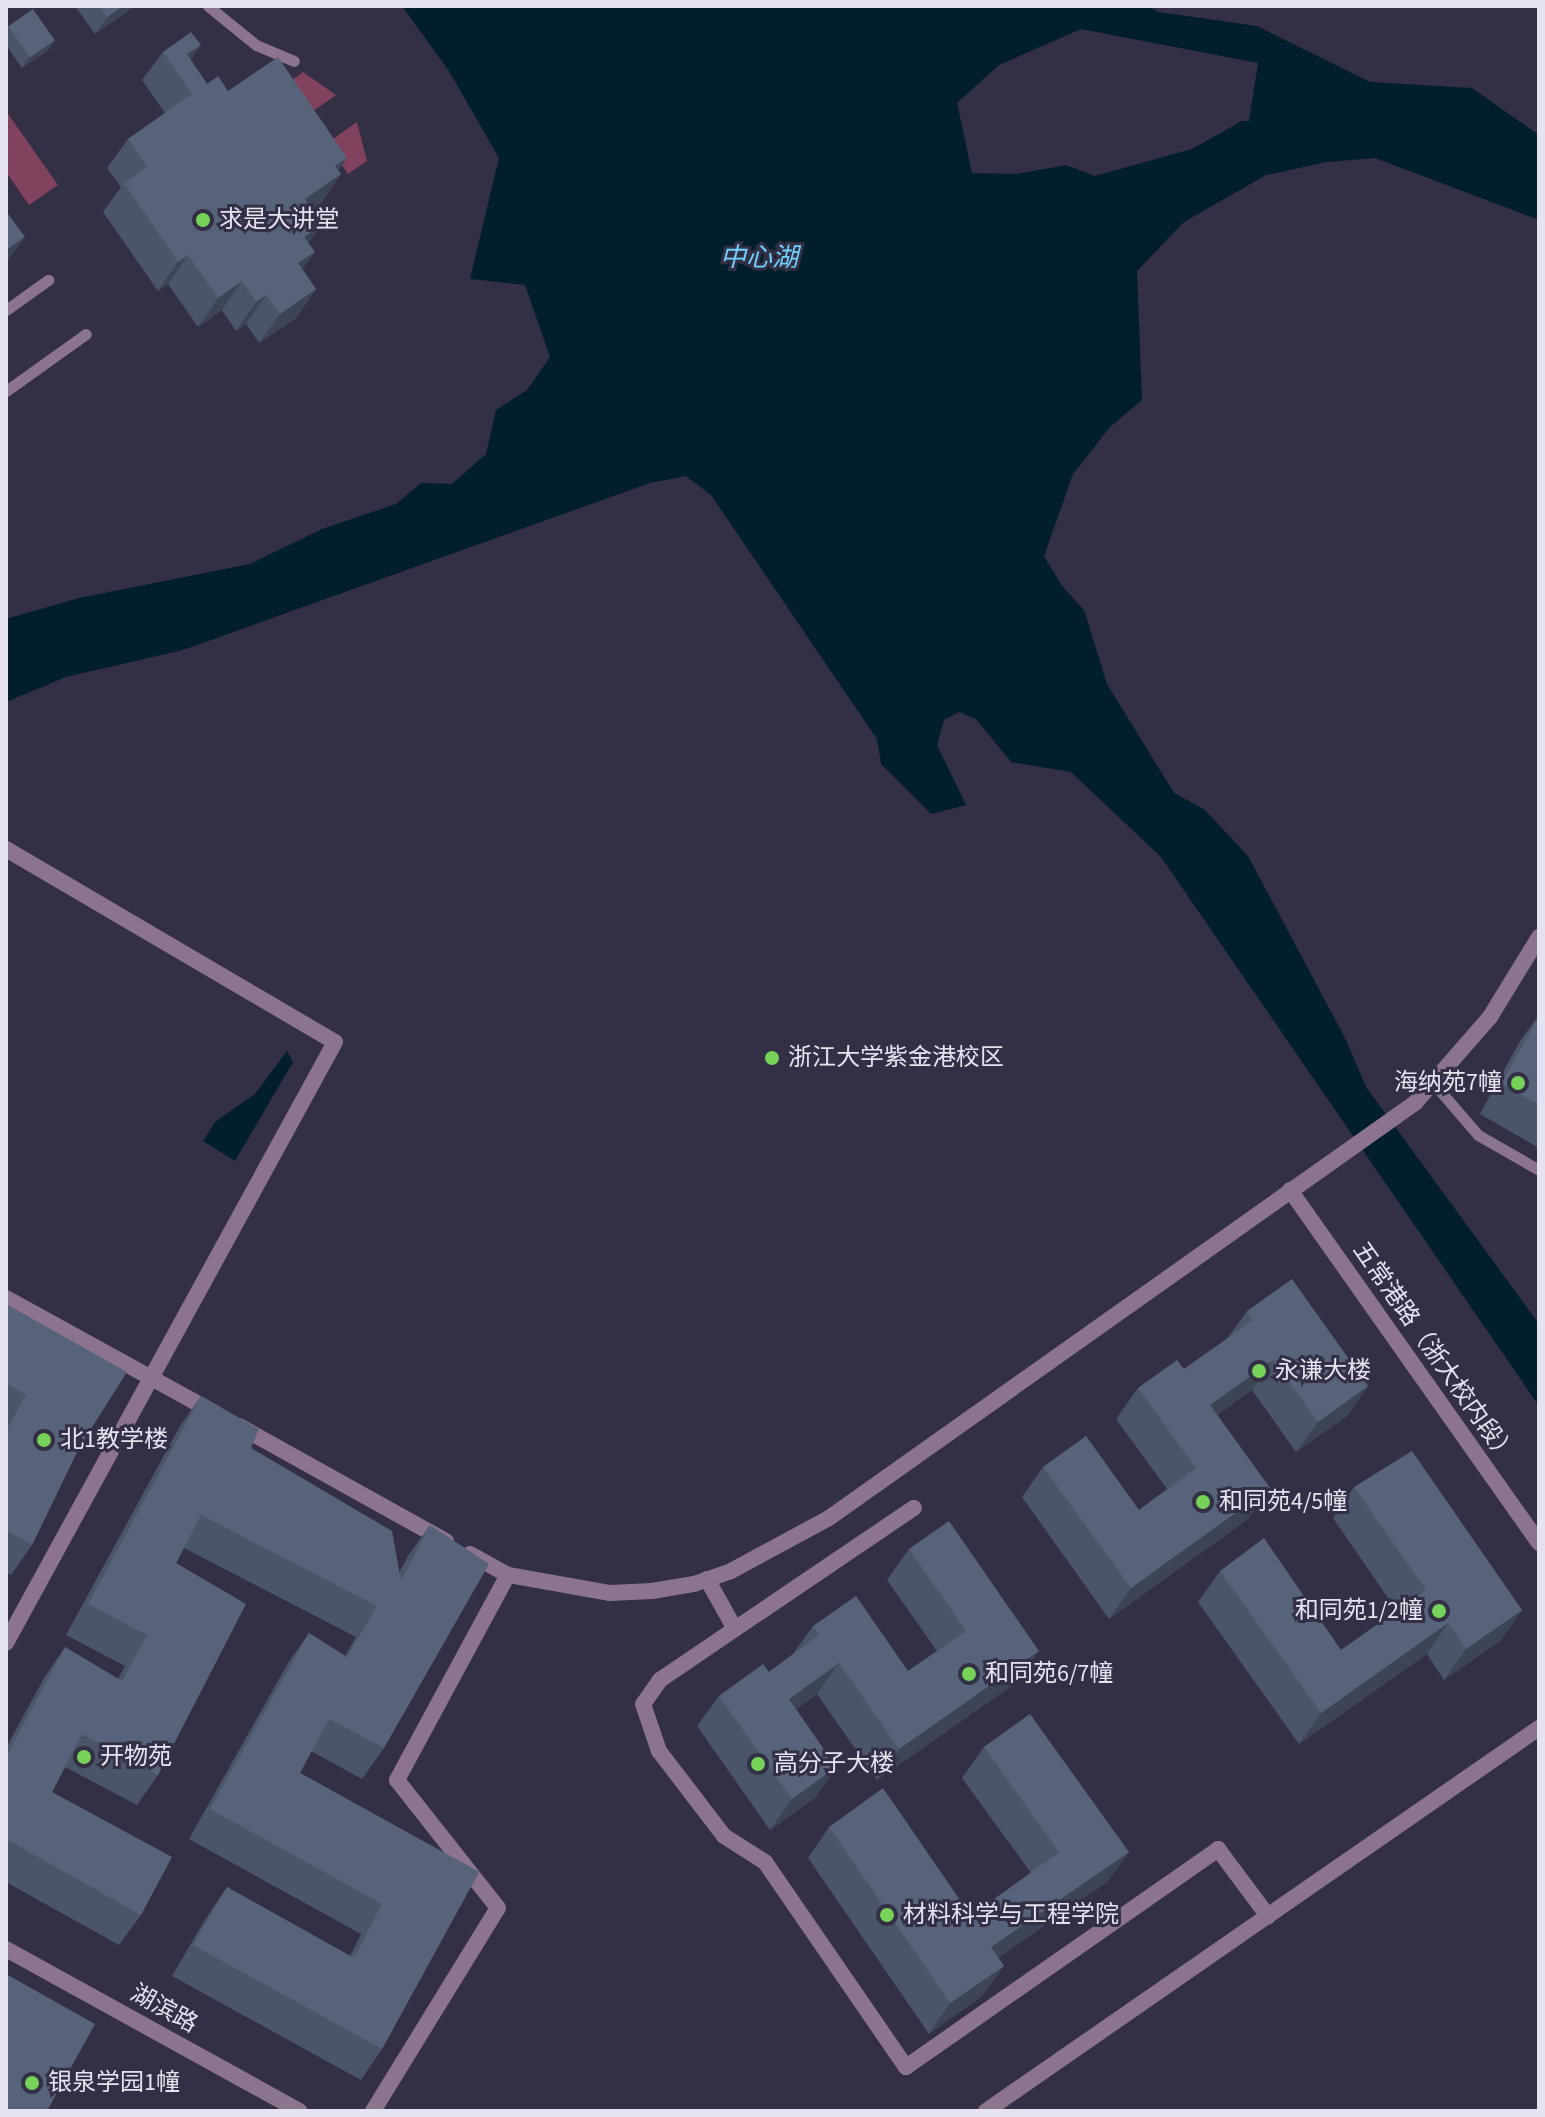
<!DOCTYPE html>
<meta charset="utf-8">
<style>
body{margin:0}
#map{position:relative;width:1545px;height:2117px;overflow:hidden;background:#332f45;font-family:"Source Sans 3","Noto Sans SC",sans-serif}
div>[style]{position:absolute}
.green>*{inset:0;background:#80425c}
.water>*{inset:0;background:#001e2b}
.service>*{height:11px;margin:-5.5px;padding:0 5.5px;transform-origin:5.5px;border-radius:5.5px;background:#8c748e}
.minor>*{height:16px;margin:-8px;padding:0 8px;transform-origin:8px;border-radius:8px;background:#8c748e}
.wall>*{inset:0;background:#4b5569}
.shaded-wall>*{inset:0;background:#3d4555}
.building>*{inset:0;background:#57637a;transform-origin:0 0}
.dots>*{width:22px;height:22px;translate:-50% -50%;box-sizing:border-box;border:4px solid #332f45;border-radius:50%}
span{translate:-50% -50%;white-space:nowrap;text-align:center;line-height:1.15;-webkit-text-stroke:6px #332f45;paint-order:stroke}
.poi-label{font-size:24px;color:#e5e3f2}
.left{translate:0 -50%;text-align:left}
.right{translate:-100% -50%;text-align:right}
.street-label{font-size:24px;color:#e5e3f2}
.water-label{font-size:26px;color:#6fd0fe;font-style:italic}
.frame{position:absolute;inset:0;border:8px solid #e5e3f2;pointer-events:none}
</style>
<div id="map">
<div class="green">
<div style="clip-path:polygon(303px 72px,336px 95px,309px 114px,287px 84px)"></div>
<div style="clip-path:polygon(6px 111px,58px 185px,29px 205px,6px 172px)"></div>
<div style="clip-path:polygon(357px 122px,367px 161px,348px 174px,327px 143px)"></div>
</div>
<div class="water">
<div style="clip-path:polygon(evenodd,402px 6px,1148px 6px,1158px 12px,1257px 26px,1370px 82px,1472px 88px,1539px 135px,1539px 220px,1375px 158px,1327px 162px,1266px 175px,1184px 222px,1137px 271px,1142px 400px,1110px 427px,1073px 474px,1044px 556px,1062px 586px,1084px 610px,1107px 684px,1174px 793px,1205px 810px,1248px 856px,1345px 1038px,1366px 1087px,1539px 1324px,1539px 1406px,1161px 857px,1071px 772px,1011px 762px,976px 719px,959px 712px,944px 720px,937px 745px,966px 805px,931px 814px,881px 764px,877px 739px,711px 495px,686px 476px,650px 483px,183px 650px,66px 677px,6px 702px,6px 619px,79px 598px,250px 564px,322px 529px,396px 504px,421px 483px,452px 484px,486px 454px,496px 410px,527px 390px,550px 357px,525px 285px,470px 279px,499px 158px,449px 71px,402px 6px,1081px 29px,1258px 63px,1249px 121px,1242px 121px,1192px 149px,1095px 176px,1066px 165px,1016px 174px,972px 173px,957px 103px,999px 65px,1081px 29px)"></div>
<div style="clip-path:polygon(287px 1051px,293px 1062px,235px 1161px,203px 1141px,215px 1122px,255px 1094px)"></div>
</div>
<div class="service">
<div style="left:208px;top:6px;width:62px;rotate:39.1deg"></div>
<div style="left:256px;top:45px;width:41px;rotate:22.8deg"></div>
<div style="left:6px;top:310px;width:52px;rotate:-35.5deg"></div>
<div style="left:6px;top:391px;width:98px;rotate:-35.5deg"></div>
<div style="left:1435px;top:1085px;width:66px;rotate:49.3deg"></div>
<div style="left:1478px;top:1135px;width:70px;rotate:29.8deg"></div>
</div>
<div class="minor">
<div style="left:6px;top:849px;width:381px;rotate:30.4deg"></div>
<div style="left:335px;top:1042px;width:685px;rotate:118.7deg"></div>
<div style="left:1290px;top:1190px;width:432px;rotate:54.8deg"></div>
<div style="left:6px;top:1298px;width:239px;rotate:28.8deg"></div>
<div style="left:239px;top:1426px;width:237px;rotate:29.1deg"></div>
<div style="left:470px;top:1554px;width:43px;rotate:28.9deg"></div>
<div style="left:508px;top:1575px;width:104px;rotate:10deg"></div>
<div style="left:610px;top:1593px;width:42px;rotate:-2.7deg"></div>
<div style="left:652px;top:1591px;width:43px;rotate:-9.5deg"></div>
<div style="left:694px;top:1584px;width:39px;rotate:-19deg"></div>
<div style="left:731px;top:1571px;width:111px;rotate:-28.4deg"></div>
<div style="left:829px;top:1518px;width:718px;rotate:-35.31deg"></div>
<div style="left:1415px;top:1103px;width:114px;rotate:-48.9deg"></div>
<div style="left:1490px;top:1017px;width:94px;rotate:-58.5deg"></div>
<div style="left:707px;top:1579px;width:57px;rotate:60.8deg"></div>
<div style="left:735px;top:1629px;width:91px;rotate:145.8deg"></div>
<div style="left:660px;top:1680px;width:29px;rotate:125deg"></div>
<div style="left:643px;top:1704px;width:50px;rotate:71.2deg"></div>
<div style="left:659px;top:1751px;width:107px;rotate:52.6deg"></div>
<div style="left:724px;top:1836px;width:49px;rotate:32.4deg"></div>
<div style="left:765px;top:1862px;width:249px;rotate:55.5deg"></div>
<div style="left:906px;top:2067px;width:381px;rotate:-34.9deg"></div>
<div style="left:1218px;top:1849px;width:84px;rotate:53.3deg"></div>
<div style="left:735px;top:1629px;width:216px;rotate:-34.1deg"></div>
<div style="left:6px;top:1949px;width:335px;rotate:28.9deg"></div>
<div style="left:373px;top:2111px;width:238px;rotate:-58.4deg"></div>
<div style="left:498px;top:1908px;width:163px;rotate:-128.3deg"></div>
<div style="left:397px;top:1780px;width:233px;rotate:-61.6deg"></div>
<div style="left:986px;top:2111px;width:673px;rotate:-34.71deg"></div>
</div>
<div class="wall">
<div style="clip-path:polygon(75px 6px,135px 6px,95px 34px)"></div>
<div style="clip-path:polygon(8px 26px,55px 40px,47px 51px,22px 68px,6px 45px,6px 29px)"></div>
<div style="clip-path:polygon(201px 45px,190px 60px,207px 84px,228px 91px,347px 158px,338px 170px,341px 174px,321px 203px,312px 209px,322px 224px,308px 243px,302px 269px,316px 289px,296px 318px,259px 343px,246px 324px,236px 331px,222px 310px,198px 327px,168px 284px,158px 291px,103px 212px,121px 187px,107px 168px,128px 139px,165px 113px,142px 80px,163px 52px)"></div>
<div style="clip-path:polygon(1539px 1015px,1539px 1148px,1480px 1114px,1520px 1041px)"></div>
<div style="clip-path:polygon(6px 1304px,79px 1448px,32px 1545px,11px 1575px,6px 1573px)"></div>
<div style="clip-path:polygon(1247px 1311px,1368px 1386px,1347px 1416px,1296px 1452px,1252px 1390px,1217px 1415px,1270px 1488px,1248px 1519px,1109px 1619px,1022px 1497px,1043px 1467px,1139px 1510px,1167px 1489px,1116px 1419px,1138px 1388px,1184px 1369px,1227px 1339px)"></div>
<div style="clip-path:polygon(201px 1396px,251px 1448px,399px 1573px,408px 1556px,430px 1525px,384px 1748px,362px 1779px,311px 1751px,300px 1773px,479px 1872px,382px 2049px,361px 2080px,172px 1976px,206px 1918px,227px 1887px,350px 1956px,361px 1934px,189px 1839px,288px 1663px,309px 1633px,345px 1656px,356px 1637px,184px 1548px,176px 1563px,158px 1775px,137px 1805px,65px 1767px,52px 1792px,141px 1915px,119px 1945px,6px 1882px,6px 1748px,44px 1678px,65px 1647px,118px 1679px,125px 1666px,66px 1635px,180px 1426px)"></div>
<div style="clip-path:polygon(1354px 1487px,1522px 1610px,1500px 1641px,1444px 1680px,1427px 1654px,1299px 1744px,1198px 1602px,1220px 1571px,1341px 1650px,1397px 1611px,1333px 1518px)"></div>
<div style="clip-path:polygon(909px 1549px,1017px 1682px,877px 1780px,817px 1694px,796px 1709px,836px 1767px,815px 1798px,770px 1830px,697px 1726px,719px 1696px,769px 1672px,793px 1654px,813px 1626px,908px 1671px,937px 1651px,887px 1580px)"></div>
<div style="clip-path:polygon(984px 1747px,1129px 1852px,1107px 1882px,998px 1958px,1004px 1966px,982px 1996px,929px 2034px,808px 1858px,829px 1827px,971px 1916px,1031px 1873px,962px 1778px)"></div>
</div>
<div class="shaded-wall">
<div style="clip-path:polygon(123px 6px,135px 6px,95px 34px,107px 17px)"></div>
<div style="clip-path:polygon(55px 40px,47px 51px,22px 68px,29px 58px)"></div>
<div style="clip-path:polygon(201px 45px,180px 74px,187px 54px)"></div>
<div style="clip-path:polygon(347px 158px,331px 181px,341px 174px,321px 203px,285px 228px,305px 199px,335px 166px)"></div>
<div style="clip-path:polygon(322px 224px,301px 253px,304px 237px)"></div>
<div style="clip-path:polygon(25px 237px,10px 258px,6px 261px,6px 250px)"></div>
<div style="clip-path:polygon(315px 252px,294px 281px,298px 263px)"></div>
<div style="clip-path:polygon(188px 255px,168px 284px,158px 291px,178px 262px)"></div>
<div style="clip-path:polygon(242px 281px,222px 310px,198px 327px,218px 298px)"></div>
<div style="clip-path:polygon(316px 289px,296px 318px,259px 343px,280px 314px)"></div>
<div style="clip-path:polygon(266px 295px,246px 324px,236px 331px,256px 302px)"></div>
<div style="clip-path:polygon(1273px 1360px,1252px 1390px,1188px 1435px,1210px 1405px)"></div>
<div style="clip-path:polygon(1368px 1386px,1347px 1416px,1296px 1452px,1318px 1422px)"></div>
<div style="clip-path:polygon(1270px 1488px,1248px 1519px,1109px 1619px,1131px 1588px)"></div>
<div style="clip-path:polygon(1522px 1610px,1500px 1641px,1444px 1680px,1466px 1649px)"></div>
<div style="clip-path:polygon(1448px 1623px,1427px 1654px,1299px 1744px,1321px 1713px)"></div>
<div style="clip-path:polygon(1039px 1651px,1017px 1682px,877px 1780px,899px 1749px)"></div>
<div style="clip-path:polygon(839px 1663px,817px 1694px,768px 1730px,789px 1699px)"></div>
<div style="clip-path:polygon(836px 1767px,815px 1798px,770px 1830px,792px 1799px)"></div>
<div style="clip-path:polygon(1129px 1852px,1107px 1882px,970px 1978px,991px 1947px)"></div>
<div style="clip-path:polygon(1004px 1966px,982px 1996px,929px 2034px,950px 2003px)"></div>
</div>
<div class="building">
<div style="clip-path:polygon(99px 6px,123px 6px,107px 17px)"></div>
<div style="left:33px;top:9px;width:38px;height:30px;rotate:55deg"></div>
<div style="clip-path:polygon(191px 32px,201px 45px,187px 54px,207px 84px,218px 76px,228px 91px,278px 57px,347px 158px,335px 166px,341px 174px,305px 199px,322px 224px,304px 237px,315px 252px,298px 263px,316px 289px,280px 314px,266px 295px,256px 302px,242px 281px,218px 298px,188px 255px,178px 262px,124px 183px,147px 167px,128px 139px,192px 94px,163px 52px)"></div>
<div style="clip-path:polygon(6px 211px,25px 237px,6px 250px)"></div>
<div style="clip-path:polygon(1539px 1016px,1539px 1105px,1501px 1084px)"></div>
<div style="clip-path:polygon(1292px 1279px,1368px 1386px,1318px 1422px,1273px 1360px,1210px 1405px,1270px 1488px,1131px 1588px,1043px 1467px,1086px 1436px,1139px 1510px,1196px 1468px,1138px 1388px,1177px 1360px,1184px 1369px,1253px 1320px,1247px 1311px)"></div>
<div style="clip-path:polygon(6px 1304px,127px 1372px,79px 1448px,32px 1545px,6px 1530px,6px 1431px,26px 1395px,6px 1383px)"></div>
<div style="clip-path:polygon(201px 1396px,259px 1429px,251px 1448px,392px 1531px,401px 1581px,430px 1525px,489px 1564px,384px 1748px,329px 1719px,300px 1773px,479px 1872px,382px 2049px,193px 1945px,227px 1887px,354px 1958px,382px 1904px,210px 1809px,309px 1633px,347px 1657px,377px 1606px,201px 1515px,176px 1563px,246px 1604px,158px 1775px,82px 1734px,52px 1792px,172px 1857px,141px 1915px,6px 1839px,6px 1757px,65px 1647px,122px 1681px,147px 1635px,88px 1604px)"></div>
<div style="clip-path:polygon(1412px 1451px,1522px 1610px,1466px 1649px,1448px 1623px,1321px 1713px,1220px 1571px,1264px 1538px,1341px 1650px,1426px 1590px,1354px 1487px)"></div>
<div style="clip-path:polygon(949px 1521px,1039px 1651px,899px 1749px,839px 1663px,789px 1699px,836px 1767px,792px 1799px,719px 1696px,763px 1664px,769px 1672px,819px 1635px,813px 1626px,856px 1596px,908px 1671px,966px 1631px,909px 1549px)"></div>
<div style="clip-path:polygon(1030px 1714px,1129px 1852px,991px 1947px,1004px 1966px,950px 2003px,829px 1827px,883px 1788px,971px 1916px,1059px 1852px,984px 1747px)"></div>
<div style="clip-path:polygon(6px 1974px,95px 2024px,47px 2111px,6px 2111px)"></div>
</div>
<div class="dots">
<div style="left:203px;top:220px;background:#77d259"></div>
<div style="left:772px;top:1058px;background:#77d259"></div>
<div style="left:1518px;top:1083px;background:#77d259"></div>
<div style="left:1259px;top:1371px;background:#77d259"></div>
<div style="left:44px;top:1440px;background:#77d259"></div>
<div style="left:1203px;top:1502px;background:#77d259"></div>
<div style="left:1439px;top:1611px;background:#77d259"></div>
<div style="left:969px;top:1674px;background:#77d259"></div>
<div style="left:84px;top:1757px;background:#77d259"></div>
<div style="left:758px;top:1764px;background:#77d259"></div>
<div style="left:887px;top:1915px;background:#77d259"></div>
<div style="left:32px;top:2083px;background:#77d259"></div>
</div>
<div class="poi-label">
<span class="left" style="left:219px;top:220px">求是大讲堂</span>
<span class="left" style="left:788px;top:1058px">浙江大学紫金港校区</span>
<span class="right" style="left:1502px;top:1083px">海纳苑7幢</span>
<span class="left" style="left:1275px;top:1371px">永谦大楼</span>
<span class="left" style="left:60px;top:1440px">北1教学楼</span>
<span class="left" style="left:1219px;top:1502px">和同苑4/5幢</span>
<span class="right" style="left:1423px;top:1611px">和同苑1/2幢</span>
<span class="left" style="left:985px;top:1674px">和同苑6/7幢</span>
<span class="left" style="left:100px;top:1757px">开物苑</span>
<span class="left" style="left:774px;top:1764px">高分子大楼</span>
<span class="left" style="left:903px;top:1915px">材料科学与工程学院</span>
<span class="left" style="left:48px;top:2083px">银泉学园1幢</span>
</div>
<div class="street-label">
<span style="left:1434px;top:1353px;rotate:55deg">五常港路（浙大校内段）</span>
<span style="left:164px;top:2009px;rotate:29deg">湖滨路</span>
</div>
<div class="water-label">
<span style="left:759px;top:258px">中心湖</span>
</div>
<div class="frame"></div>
</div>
